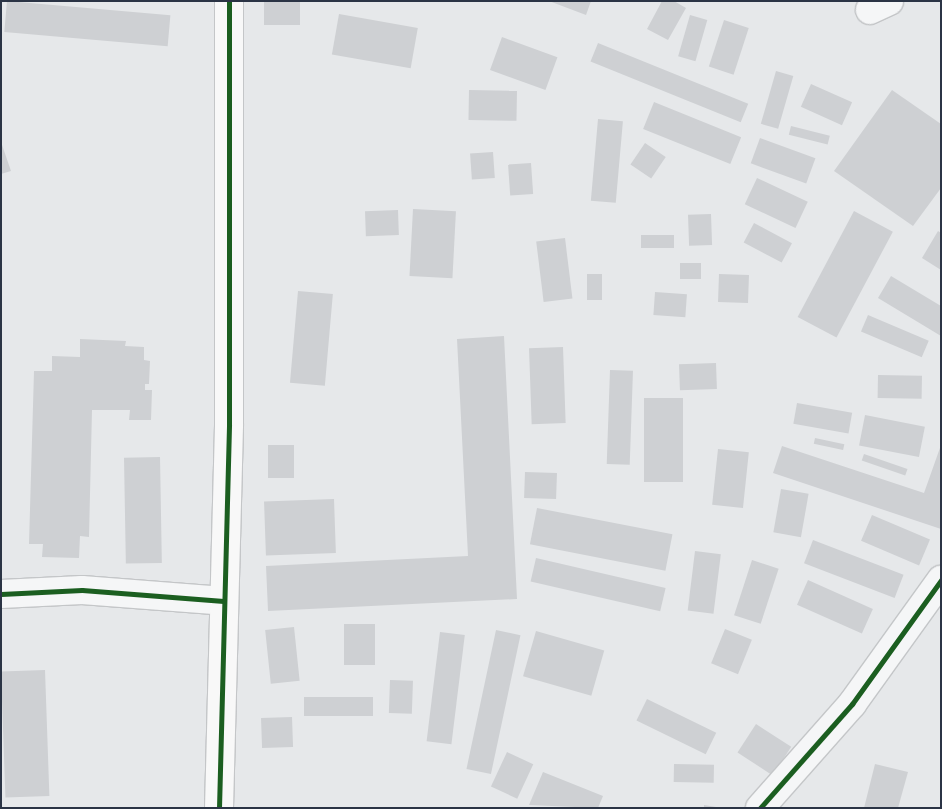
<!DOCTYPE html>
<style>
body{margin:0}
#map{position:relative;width:942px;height:809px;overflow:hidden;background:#e6e8ea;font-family:"Work Sans",sans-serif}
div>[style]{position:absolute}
.building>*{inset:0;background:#ced0d3;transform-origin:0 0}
.roads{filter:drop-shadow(1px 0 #c4c6c8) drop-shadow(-1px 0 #c4c6c8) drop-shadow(0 1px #c4c6c8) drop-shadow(0 -1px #c4c6c8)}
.street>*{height:28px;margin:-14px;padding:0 14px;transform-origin:14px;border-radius:14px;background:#f5f6f7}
.secondary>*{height:28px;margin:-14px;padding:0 14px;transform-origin:14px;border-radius:14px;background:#f8f8f8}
.cycleway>*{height:5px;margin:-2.5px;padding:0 2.5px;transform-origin:2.5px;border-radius:2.5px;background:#1b5e20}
span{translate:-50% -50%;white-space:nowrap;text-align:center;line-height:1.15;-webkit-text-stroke:4.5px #f4f6f9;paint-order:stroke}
.frame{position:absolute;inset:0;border:2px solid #2b3445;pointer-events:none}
</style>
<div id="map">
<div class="building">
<div style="left:7px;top:1px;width:164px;height:31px;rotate:5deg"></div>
<div style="left:264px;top:1px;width:36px;height:24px"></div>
<div style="clip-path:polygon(549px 1px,591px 1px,586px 15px)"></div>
<div style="clip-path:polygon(662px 1px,674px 1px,686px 8px,668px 40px,647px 29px)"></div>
<div style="left:339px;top:14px;width:80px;height:41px;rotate:10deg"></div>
<div style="left:690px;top:15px;width:18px;height:43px;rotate:16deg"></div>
<div style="left:724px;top:20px;width:26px;height:49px;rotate:18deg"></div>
<div style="left:502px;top:37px;width:59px;height:35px;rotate:20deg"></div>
<div style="left:598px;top:43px;width:162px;height:20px;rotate:22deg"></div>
<div style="left:776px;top:71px;width:18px;height:55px;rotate:16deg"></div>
<div style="left:811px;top:84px;width:45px;height:25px;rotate:24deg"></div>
<div style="left:469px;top:90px;width:48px;height:30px;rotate:1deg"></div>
<div style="clip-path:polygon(892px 90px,941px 124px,941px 188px,913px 226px,834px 171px)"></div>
<div style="left:654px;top:102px;width:94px;height:29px;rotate:22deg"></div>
<div style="left:598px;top:119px;width:25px;height:82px;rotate:5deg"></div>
<div style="left:791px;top:126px;width:40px;height:9px;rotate:14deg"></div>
<div style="left:760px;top:138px;width:59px;height:27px;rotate:20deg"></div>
<div style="clip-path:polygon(1px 142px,11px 171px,1px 174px)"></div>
<div style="left:645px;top:143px;width:25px;height:26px;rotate:34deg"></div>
<div style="left:493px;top:152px;width:26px;height:23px;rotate:86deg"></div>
<div style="left:531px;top:163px;width:31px;height:23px;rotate:86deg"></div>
<div style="left:757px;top:178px;width:56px;height:29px;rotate:25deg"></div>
<div style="left:413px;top:209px;width:43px;height:67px;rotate:3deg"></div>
<div style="left:398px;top:210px;width:25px;height:33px;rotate:88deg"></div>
<div style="left:854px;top:211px;width:44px;height:120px;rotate:28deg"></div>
<div style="left:711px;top:214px;width:31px;height:23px;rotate:88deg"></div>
<div style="left:754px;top:223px;width:43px;height:22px;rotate:28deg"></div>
<div style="clip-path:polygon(938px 231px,941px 233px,941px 270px,922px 258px)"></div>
<div style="left:641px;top:235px;width:33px;height:13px"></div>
<div style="left:565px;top:238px;width:61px;height:29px;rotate:83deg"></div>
<div style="left:680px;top:263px;width:21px;height:16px"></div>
<div style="left:587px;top:274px;width:15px;height:26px"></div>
<div style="left:719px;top:274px;width:30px;height:28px;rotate:2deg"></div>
<div style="clip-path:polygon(891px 276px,941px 306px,941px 336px,878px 298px)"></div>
<div style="left:298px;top:291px;width:35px;height:92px;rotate:5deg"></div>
<div style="left:655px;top:292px;width:32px;height:23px;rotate:4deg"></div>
<div style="left:868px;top:315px;width:66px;height:18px;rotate:23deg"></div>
<div style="clip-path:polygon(504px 336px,517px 599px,268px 611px,266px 566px,468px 556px,457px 339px)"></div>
<div style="clip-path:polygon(80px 339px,126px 341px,125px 346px,144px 347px,144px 360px,150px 361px,149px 384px,145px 384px,145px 390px,152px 390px,151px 420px,129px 420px,130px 410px,92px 410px,89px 537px,80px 536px,79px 558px,42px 557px,43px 544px,29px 544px,34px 371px,52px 371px,52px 356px,80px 357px)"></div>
<div style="left:563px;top:347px;width:76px;height:34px;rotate:88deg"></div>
<div style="left:716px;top:363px;width:26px;height:37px;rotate:88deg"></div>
<div style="left:610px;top:370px;width:23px;height:94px;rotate:2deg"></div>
<div style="left:878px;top:375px;width:44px;height:23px;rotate:1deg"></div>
<div style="left:644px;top:398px;width:39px;height:84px"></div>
<div style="left:797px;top:403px;width:56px;height:21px;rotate:10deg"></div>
<div style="left:865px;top:415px;width:61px;height:31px;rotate:11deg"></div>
<div style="left:815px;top:438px;width:30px;height:6px;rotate:12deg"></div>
<div style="left:268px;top:445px;width:26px;height:33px"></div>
<div style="clip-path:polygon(941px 445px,941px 529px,773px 473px,782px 446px,924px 493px)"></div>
<div style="left:718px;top:449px;width:31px;height:56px;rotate:6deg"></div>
<div style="left:864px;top:454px;width:46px;height:7px;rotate:19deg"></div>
<div style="left:160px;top:457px;width:106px;height:36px;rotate:89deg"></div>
<div style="left:525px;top:472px;width:32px;height:26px;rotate:2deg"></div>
<div style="left:781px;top:489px;width:28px;height:44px;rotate:10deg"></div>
<div style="left:334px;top:499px;width:54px;height:70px;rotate:88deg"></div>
<div style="left:537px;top:508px;width:138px;height:37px;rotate:11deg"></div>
<div style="left:872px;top:515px;width:63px;height:28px;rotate:23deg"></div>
<div style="left:813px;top:540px;width:97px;height:25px;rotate:21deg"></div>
<div style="left:695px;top:551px;width:26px;height:60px;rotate:7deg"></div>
<div style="left:536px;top:558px;width:133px;height:24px;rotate:13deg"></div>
<div style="left:752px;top:560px;width:28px;height:58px;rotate:18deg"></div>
<div style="left:808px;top:580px;width:71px;height:27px;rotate:24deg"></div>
<div style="left:344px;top:624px;width:31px;height:41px"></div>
<div style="left:294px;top:627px;width:54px;height:29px;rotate:84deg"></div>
<div style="left:725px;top:629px;width:29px;height:37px;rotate:22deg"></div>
<div style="left:496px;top:630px;width:25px;height:142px;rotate:12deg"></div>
<div style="left:536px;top:631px;width:71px;height:47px;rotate:16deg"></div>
<div style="left:440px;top:632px;width:25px;height:110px;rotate:7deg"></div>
<div style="left:45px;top:670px;width:126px;height:44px;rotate:88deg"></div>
<div style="left:390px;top:680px;width:23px;height:33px;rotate:2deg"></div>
<div style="left:304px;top:697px;width:69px;height:19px"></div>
<div style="left:647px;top:699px;width:77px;height:24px;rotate:26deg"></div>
<div style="left:292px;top:717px;width:30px;height:31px;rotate:88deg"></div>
<div style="left:756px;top:724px;width:42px;height:34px;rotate:33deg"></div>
<div style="left:507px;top:752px;width:29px;height:38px;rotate:25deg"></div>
<div style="left:674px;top:764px;width:40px;height:18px;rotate:1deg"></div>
<div style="clip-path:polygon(875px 764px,908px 772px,898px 808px,864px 808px)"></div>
<div style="clip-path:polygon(543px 772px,603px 796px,598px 808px,529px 805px)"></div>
<div style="clip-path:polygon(704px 805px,716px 807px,716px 808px,704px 808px)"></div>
</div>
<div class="roads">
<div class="street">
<div style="left:870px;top:10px;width:21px;rotate:-25deg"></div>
<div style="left:1px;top:594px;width:81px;rotate:-2.8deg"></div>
<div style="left:82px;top:590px;width:142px;rotate:4.4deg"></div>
<div style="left:760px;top:808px;width:139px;rotate:-48.5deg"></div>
<div style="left:852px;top:704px;width:153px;rotate:-54.3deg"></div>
</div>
<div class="secondary">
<div style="left:219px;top:808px;width:384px;rotate:-88.5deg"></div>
<div style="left:229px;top:424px;width:423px;rotate:-90deg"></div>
</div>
</div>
<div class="cycleway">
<div style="left:1px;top:594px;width:81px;rotate:-2.8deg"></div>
<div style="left:82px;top:590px;width:142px;rotate:4.4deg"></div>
<div style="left:219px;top:808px;width:384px;rotate:-88.5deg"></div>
<div style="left:229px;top:424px;width:423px;rotate:-90deg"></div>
<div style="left:760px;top:808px;width:139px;rotate:-48.5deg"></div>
<div style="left:852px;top:704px;width:153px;rotate:-54.3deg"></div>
</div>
<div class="frame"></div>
</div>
